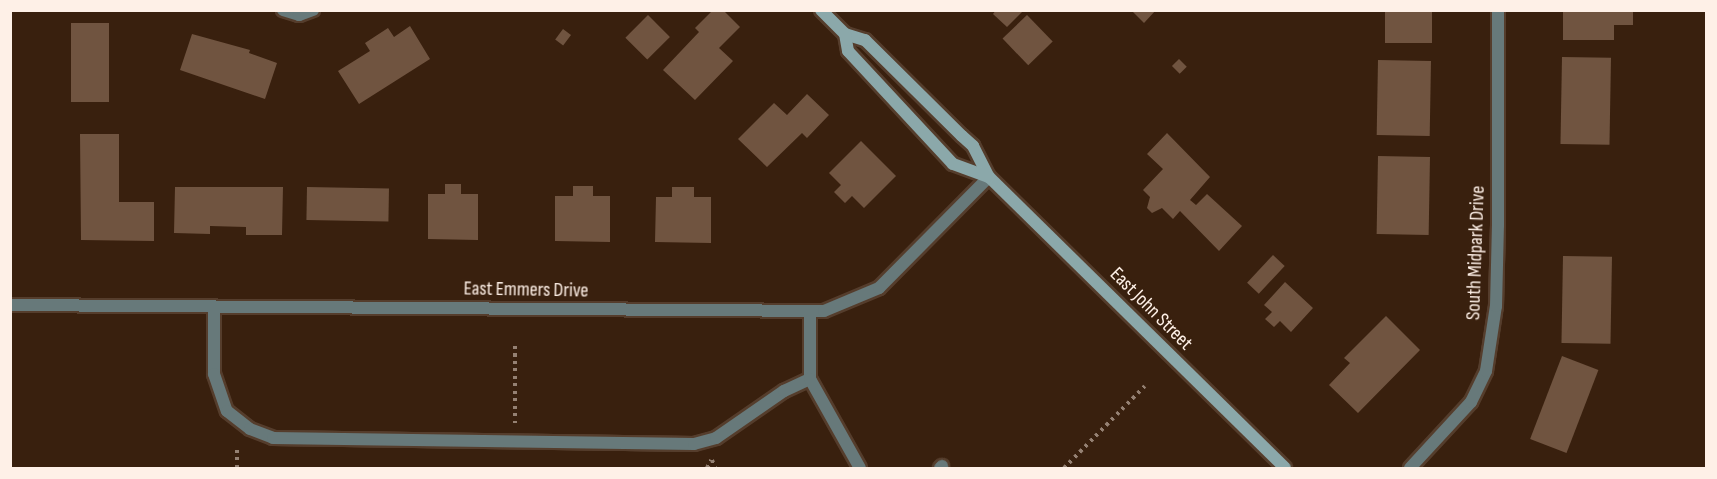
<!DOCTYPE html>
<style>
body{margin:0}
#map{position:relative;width:1717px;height:479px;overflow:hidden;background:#39200e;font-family:"Sofia Sans Condensed",sans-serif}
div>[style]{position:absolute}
.building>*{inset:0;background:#705440;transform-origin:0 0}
.path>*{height:4px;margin-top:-2px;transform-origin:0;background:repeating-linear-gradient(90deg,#958173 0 3px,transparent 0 7.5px)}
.roads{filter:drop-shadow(2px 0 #553d2c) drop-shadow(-2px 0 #553d2c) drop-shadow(0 2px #553d2c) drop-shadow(0 -2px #553d2c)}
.lane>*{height:12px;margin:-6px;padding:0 6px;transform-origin:6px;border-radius:6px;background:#67797a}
.street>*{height:12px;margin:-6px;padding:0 6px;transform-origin:6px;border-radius:6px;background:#67797a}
.secondary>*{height:12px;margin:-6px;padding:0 6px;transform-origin:6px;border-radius:6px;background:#8ba8aa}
span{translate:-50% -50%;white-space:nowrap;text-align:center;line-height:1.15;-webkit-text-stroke:4.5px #39200e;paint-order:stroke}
.street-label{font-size:20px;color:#fef0e7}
.frame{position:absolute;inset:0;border:12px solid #fef0e7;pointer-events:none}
</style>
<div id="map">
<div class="building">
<div style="clip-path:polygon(713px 10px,723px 10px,740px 27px,719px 48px,733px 61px,695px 100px,663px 70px,699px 32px,695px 28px)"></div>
<div style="clip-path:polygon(996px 10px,1024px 10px,1007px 27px,993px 14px)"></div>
<div style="clip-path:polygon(1131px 10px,1156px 10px,1144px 23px)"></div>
<div style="left:1385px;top:10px;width:47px;height:33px"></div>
<div style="clip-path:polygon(1563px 10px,1633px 10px,1633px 25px,1614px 25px,1614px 40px,1563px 40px)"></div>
<div style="left:648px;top:15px;width:31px;height:32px;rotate:45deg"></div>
<div style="left:1027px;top:15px;width:37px;height:34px;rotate:46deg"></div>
<div style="left:71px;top:23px;width:38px;height:79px"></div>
<div style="clip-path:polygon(410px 26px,430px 59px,359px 104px,338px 71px,370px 51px,365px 43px,388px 28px,394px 37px)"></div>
<div style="left:563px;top:29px;width:10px;height:13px;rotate:37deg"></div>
<div style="clip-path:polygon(192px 34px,250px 50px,249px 53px,277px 63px,265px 99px,180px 70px)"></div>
<div style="left:1562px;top:57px;width:49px;height:87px;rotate:1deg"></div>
<div style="left:1179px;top:59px;width:11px;height:10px;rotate:45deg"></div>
<div style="left:1378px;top:60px;width:53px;height:75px;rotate:1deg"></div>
<div style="clip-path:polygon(807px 94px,829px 115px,807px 138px,802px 133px,767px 167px,738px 139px,774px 103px,787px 115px)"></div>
<div style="clip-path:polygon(1167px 133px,1210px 177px,1190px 200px,1196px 205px,1207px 194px,1242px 226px,1219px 251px,1180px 211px,1173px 219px,1162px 208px,1152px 213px,1147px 208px,1150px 197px,1143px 190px,1163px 169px,1147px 154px)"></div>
<div style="clip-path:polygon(80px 134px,119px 134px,119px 202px,154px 202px,154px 241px,81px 240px)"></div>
<div style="clip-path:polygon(861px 141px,896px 176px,864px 208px,852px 196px,845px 203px,834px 192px,841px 185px,829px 173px)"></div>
<div style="left:1378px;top:156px;width:52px;height:78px;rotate:1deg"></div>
<div style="clip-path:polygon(445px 184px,461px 184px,461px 194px,478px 194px,478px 240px,428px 239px,428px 194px,445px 194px)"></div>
<div style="clip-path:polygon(573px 186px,593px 186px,593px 196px,610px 196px,610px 242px,555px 241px,555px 196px,573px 196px)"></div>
<div style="clip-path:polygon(175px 187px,283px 187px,282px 235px,246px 235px,246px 227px,210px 226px,210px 234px,174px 233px)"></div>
<div style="left:307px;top:187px;width:82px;height:33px;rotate:1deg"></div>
<div style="clip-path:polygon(672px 187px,694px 187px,694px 197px,711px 197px,711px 243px,655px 242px,656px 197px,672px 197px)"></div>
<div style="left:1273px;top:255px;width:16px;height:38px;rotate:43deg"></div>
<div style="left:1563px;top:256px;width:49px;height:87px;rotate:1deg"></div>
<div style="clip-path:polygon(1285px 282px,1313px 308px,1291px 332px,1280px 321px,1274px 327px,1265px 319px,1272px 312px,1264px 305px)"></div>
<div style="clip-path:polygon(1386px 316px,1420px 350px,1358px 413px,1329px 385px,1350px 363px,1344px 358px)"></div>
<div style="left:1562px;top:356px;width:39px;height:89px;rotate:21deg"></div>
</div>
<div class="path">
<div style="left:515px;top:346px;width:77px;rotate:90deg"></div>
<div style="left:712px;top:460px;width:9px;rotate:69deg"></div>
<div style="left:237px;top:468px;width:23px;rotate:-90deg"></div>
<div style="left:707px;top:468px;width:9px;rotate:-63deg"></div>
<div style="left:1064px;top:468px;width:115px;rotate:-45.4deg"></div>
</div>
<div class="roads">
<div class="lane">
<div style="left:214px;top:307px;width:67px;rotate:90deg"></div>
<div style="left:214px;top:374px;width:39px;rotate:71deg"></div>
<div style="left:227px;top:411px;width:29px;rotate:38deg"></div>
<div style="left:250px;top:429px;width:25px;rotate:21deg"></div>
<div style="left:273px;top:438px;width:421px;rotate:0.8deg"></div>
<div style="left:694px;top:444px;width:23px;rotate:-15deg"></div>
<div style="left:716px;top:438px;width:83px;rotate:-34.7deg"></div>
<div style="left:784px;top:391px;width:29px;rotate:-25deg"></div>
<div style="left:810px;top:312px;width:67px;rotate:90deg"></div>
<div style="left:810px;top:379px;width:102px;rotate:60.7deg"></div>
<div style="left:940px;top:468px;width:3px;rotate:-45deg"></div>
</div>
<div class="street">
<div style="left:283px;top:10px;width:17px;rotate:17deg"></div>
<div style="left:299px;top:15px;width:15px;rotate:-20deg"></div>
<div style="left:10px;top:305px;width:814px;rotate:0.42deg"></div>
<div style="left:824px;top:311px;width:60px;rotate:-22.7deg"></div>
<div style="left:879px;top:288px;width:156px;rotate:-45.3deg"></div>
<div style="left:1410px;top:468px;width:90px;rotate:-47.3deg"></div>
<div style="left:1471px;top:402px;width:34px;rotate:-64deg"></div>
<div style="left:1486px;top:371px;width:66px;rotate:-81.3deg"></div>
<div style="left:1496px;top:306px;width:81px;rotate:-88.6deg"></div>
<div style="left:1498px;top:225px;width:215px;rotate:-90deg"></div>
</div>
<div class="secondary">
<div style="left:821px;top:10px;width:34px;rotate:45deg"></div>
<div style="left:845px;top:34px;width:21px;rotate:17deg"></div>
<div style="left:865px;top:40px;width:136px;rotate:44.7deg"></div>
<div style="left:962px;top:136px;width:15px;rotate:42deg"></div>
<div style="left:973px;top:146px;width:35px;rotate:63deg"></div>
<div style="left:989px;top:177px;width:415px;rotate:44.5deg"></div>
<div style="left:845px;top:34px;width:17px;rotate:80deg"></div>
<div style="left:848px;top:51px;width:154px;rotate:47.1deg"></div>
<div style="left:953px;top:164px;width:38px;rotate:20deg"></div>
</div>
</div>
<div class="street-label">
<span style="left:1476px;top:253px;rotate:-88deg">South Midpark Drive</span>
<span style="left:526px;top:290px;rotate:1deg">East Emmers Drive</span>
<span style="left:1151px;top:309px;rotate:45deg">East John Street</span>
</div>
<div class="frame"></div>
</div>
